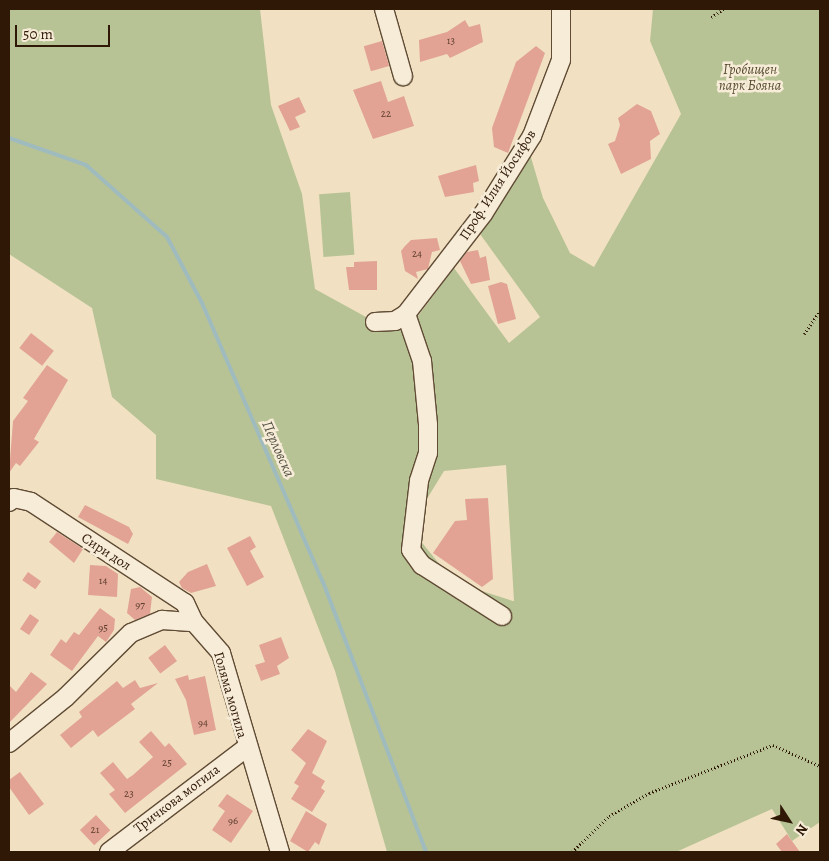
<!DOCTYPE html>
<meta charset="utf-8">
<style>
body{margin:0}
#map{position:relative;width:829px;height:861px;overflow:hidden;background:#f1e1c2;font-family:Alegreya,serif}
div>[style]{position:absolute}
.green>*{inset:0;background:#b8c395;transform-origin:0 0}
.stream>*{height:4px;margin:-2px;padding:0 2px;transform-origin:2px;border-radius:2px;background:#9fbbbe}
.building>*{inset:0;background:#e2a395;transform-origin:0 0}
.path>*{height:2.5px;margin-top:-1.25px;transform-origin:0;background:repeating-linear-gradient(90deg,#2f1906 0 1px,transparent 0 3.5px)}
.roads{filter:drop-shadow(1px 0 #604b35) drop-shadow(-1px 0 #604b35) drop-shadow(0 1px #604b35) drop-shadow(0 -1px #604b35)}
.minor>*{height:18px;margin:-9px;padding:0 9px;transform-origin:9px;border-radius:9px;background:#f6ecd7}
span{translate:-50% -50%;white-space:nowrap;text-align:center;line-height:1.15;-webkit-text-stroke:5px #f6ecd7;paint-order:stroke}
.number-label{font-size:11px;color:#5c3c2a}
.number-label span{-webkit-text-stroke-width:0}
.park-label{font-size:14px;color:#584c31;font-style:italic}
.street-label{font-size:14px;color:#2f1906}
.water-label{font-size:15px;color:#565246;font-style:italic}
.frame{position:absolute;inset:0;border:10px solid #2f1906;pointer-events:none}
.north{position:absolute;left:764px;top:796px;width:50px;height:50px;-webkit-text-stroke:4px #f6ecd7;paint-order:stroke;rotate:125deg;font-size:14px;font-weight:700;line-height:20px;text-align:center;color:#2f1906}
.north::after{content:'';display:block;margin:auto;width:18px;height:22px;background:#2f1906;clip-path:polygon(50% 0,100% 100%,50% 72%,0 100%)}
.scale{position:absolute;left:15px;top:25px;width:95px;height:22px;box-sizing:border-box;border:2px solid #2f1906;border-top:0;padding-left:6px;font-size:15px;line-height:18px;white-space:nowrap;color:#2f1906;-webkit-text-stroke:4px #f6ecd7;paint-order:stroke}
</style>
<div id="map">
<div class="green">
<div style="clip-path:polygon(evenodd,9px 9px,260px 9px,271px 105px,302px 194px,315px 289px,366px 317px,418px 316px,454px 268px,509px 343px,540px 317px,480px 234px,530px 154px,543px 198px,570px 253px,594px 267px,681px 114px,650px 41px,653px 9px,820px 9px,820px 822px,792px 841px,772px 809px,676px 852px,387px 852px,335px 671px,271px 506px,156px 479px,156px 435px,112px 397px,92px 308px,9px 254px,9px 9px,506px 465px,514px 601px,513px 601px,454px 582px,419px 539px,422px 507px,444px 471px,506px 465px)"></div>
<div style="left:350px;top:192px;width:63px;height:31px;rotate:86deg"></div>
</div>
<div class="stream">
<div style="left:9px;top:138px;width:82px;rotate:19.3deg"></div>
<div style="left:86px;top:165px;width:108px;rotate:41.6deg"></div>
<div style="left:167px;top:237px;width:75px;rotate:62.1deg"></div>
<div style="left:202px;top:303px;width:304px;rotate:66.6deg"></div>
<div style="left:323px;top:582px;width:289px;rotate:69.1deg"></div>
</div>
<div class="building">
<div style="clip-path:polygon(465px 20px,469px 27px,480px 24px,483px 42px,450px 58px,447px 54px,420px 62px,419px 40px,447px 32px)"></div>
<div style="left:382px;top:41px;width:26px;height:19px;rotate:74deg"></div>
<div style="clip-path:polygon(536px 46px,545px 53px,508px 153px,494px 147px,492px 128px,516px 62px)"></div>
<div style="clip-path:polygon(381px 81px,388px 102px,404px 96px,414px 126px,373px 139px,353px 90px)"></div>
<div style="clip-path:polygon(299px 97px,306px 112px,295px 117px,300px 127px,290px 131px,278px 106px)"></div>
<div style="clip-path:polygon(637px 104px,651px 111px,660px 134px,650px 141px,651px 159px,621px 174px,608px 144px,615px 141px,620px 125px,618px 118px)"></div>
<div style="clip-path:polygon(476px 165px,479px 181px,473px 183px,474px 192px,445px 197px,438px 176px)"></div>
<div style="clip-path:polygon(437px 238px,440px 250px,432px 252px,428px 269px,416px 272px,418px 279px,405px 271px,401px 251px,405px 246px,411px 240px)"></div>
<div style="clip-path:polygon(478px 250px,480px 258px,486px 256px,490px 280px,471px 284px,460px 261px,467px 252px)"></div>
<div style="clip-path:polygon(377px 261px,377px 290px,349px 290px,346px 267px,354px 267px,354px 262px)"></div>
<div style="clip-path:polygon(501px 282px,507px 284px,516px 319px,498px 324px,488px 286px)"></div>
<div style="left:31px;top:333px;width:29px;height:19px;rotate:38deg"></div>
<div style="clip-path:polygon(47px 365px,68px 380px,34px 439px,39px 442px,20px 466px,16px 463px,9px 473px,13px 421px,28px 401px,23px 398px)"></div>
<div style="clip-path:polygon(488px 498px,493px 579px,482px 587px,433px 553px,455px 521px,467px 520px,465px 499px)"></div>
<div style="clip-path:polygon(85px 505px,129px 527px,133px 534px,128px 544px,78px 517px)"></div>
<div style="clip-path:polygon(57px 532px,83px 549px,74px 563px,49px 542px)"></div>
<div style="clip-path:polygon(250px 536px,256px 547px,250px 551px,264px 577px,247px 586px,227px 548px)"></div>
<div style="clip-path:polygon(207px 564px,216px 586px,191px 593px,182px 588px,179px 582px,188px 572px)"></div>
<div style="clip-path:polygon(90px 565px,106px 566px,118px 574px,117px 597px,88px 595px)"></div>
<div style="left:28px;top:572px;width:16px;height:10px;rotate:35deg"></div>
<div style="clip-path:polygon(140px 587px,152px 597px,150px 614px,135px 620px,127px 613px,131px 589px)"></div>
<div style="clip-path:polygon(100px 608px,115px 619px,114px 630px,106px 642px,98px 636px,72px 671px,50px 655px,61px 639px,66px 643px,74px 632px,79px 635px)"></div>
<div style="left:30px;top:614px;width:11px;height:18px;rotate:34deg"></div>
<div style="clip-path:polygon(281px 637px,289px 658px,277px 666px,280px 674px,261px 681px,255px 665px,265px 662px,259px 645px)"></div>
<div style="left:165px;top:645px;width:20px;height:21px;rotate:53deg"></div>
<div style="clip-path:polygon(31px 672px,47px 684px,9px 723px,9px 685px,16px 692px)"></div>
<div style="clip-path:polygon(188px 675px,189px 680px,205px 676px,216px 730px,194px 735px,186px 700px,175px 679px)"></div>
<div style="clip-path:polygon(135px 680px,140px 688px,158px 683px,131px 704px,135px 709px,98px 737px,93px 730px,71px 748px,60px 735px,82px 717px,79px 712px,117px 681px,123px 688px)"></div>
<div style="clip-path:polygon(308px 729px,327px 741px,312px 773px,325px 781px,321px 788px,325px 791px,312px 812px,291px 799px,299px 786px,294px 783px,306px 763px,291px 750px)"></div>
<div style="clip-path:polygon(151px 731px,165px 747px,169px 743px,187px 764px,125px 813px,109px 794px,115px 790px,100px 773px,113px 762px,127px 779px,133px 775px,153px 757px,139px 742px)"></div>
<div style="clip-path:polygon(20px 772px,44px 804px,29px 815px,9px 787px,9px 780px)"></div>
<div style="clip-path:polygon(227px 794px,253px 811px,231px 843px,212px 830px,225px 811px,218px 806px)"></div>
<div style="clip-path:polygon(306px 811px,327px 824px,319px 845px,315px 842px,308px 852px,290px 841px)"></div>
<div style="left:96px;top:815px;width:21px;height:22px;rotate:47deg"></div>
<div style="clip-path:polygon(787px 834px,792px 841px,800px 852px,782px 852px,776px 844px)"></div>
</div>
<div class="path">
<div style="left:711px;top:17px;width:15px;rotate:-32deg"></div>
<div style="left:804px;top:334px;width:29px;rotate:-56deg"></div>
<div style="left:572px;top:852px;width:52px;rotate:-44.2deg"></div>
<div style="left:609px;top:816px;width:46px;rotate:-29.9deg"></div>
<div style="left:649px;top:793px;width:133px;rotate:-21.2deg"></div>
<div style="left:773px;top:745px;width:51px;rotate:24.1deg"></div>
</div>
<div class="roads">
<div class="minor">
<div style="left:384px;top:9px;width:70px;rotate:74.2deg"></div>
<div style="left:406px;top:314px;width:50px;rotate:71.2deg"></div>
<div style="left:422px;top:361px;width:64px;rotate:84.6deg"></div>
<div style="left:428px;top:425px;width:28px;rotate:90deg"></div>
<div style="left:428px;top:453px;width:29px;rotate:108deg"></div>
<div style="left:419px;top:481px;width:69px;rotate:96.6deg"></div>
<div style="left:411px;top:550px;width:19px;rotate:54deg"></div>
<div style="left:422px;top:565px;width:95px;rotate:32.5deg"></div>
<div style="left:375px;top:322px;width:20px;rotate:-3deg"></div>
<div style="left:395px;top:321px;width:13px;rotate:-32deg"></div>
<div style="left:406px;top:314px;width:126px;rotate:-52.4deg"></div>
<div style="left:483px;top:214px;width:92px;rotate:-57.9deg"></div>
<div style="left:532px;top:136px;width:81px;rotate:-69.1deg"></div>
<div style="left:561px;top:60px;width:51px;rotate:-90deg"></div>
<div style="left:9px;top:502px;width:6px;rotate:-39deg"></div>
<div style="left:14px;top:498px;width:17px;rotate:13deg"></div>
<div style="left:31px;top:502px;width:184px;rotate:33.3deg"></div>
<div style="left:185px;top:603px;width:21px;rotate:65deg"></div>
<div style="left:9px;top:743px;width:73px;rotate:-38.9deg"></div>
<div style="left:66px;top:697px;width:91px;rotate:-44.6deg"></div>
<div style="left:131px;top:633px;width:34px;rotate:-23deg"></div>
<div style="left:162px;top:620px;width:32px;rotate:4deg"></div>
<div style="left:194px;top:622px;width:41px;rotate:48.9deg"></div>
<div style="left:221px;top:653px;width:208px;rotate:73.5deg"></div>
<div style="left:109px;top:852px;width:172px;rotate:-37.2deg"></div>
</div>
</div>
<div class="number-label">
<span style="left:451px;top:41px">13</span>
<span style="left:386px;top:114px">22</span>
<span style="left:417px;top:254px">24</span>
<span style="left:103px;top:581px">14</span>
<span style="left:140px;top:605px">97</span>
<span style="left:103px;top:628px">95</span>
<span style="left:203px;top:723px">94</span>
<span style="left:167px;top:763px">25</span>
<span style="left:129px;top:794px">23</span>
<span style="left:233px;top:821px">96</span>
<span style="left:95px;top:830px">21</span>
</div>
<div class="park-label">
<span style="left:750px;top:78px">Гробищен<br>парк Бояна</span>
</div>
<div class="street-label">
<span style="left:498px;top:185px;rotate:-57deg">Проф. Илия Йосифов</span>
<span style="left:106px;top:552px;rotate:33deg">Сири дол</span>
<span style="left:230px;top:695px;rotate:74deg">Голяма могила</span>
<span style="left:177px;top:799px;rotate:-37deg">Тричкова могила</span>
</div>
<div class="water-label">
<span style="left:278px;top:449px;rotate:66deg">Перловска</span>
</div>
<div class="frame"></div>
<div class="north">N</div>
<div class="scale">50 m</div>
</div>
